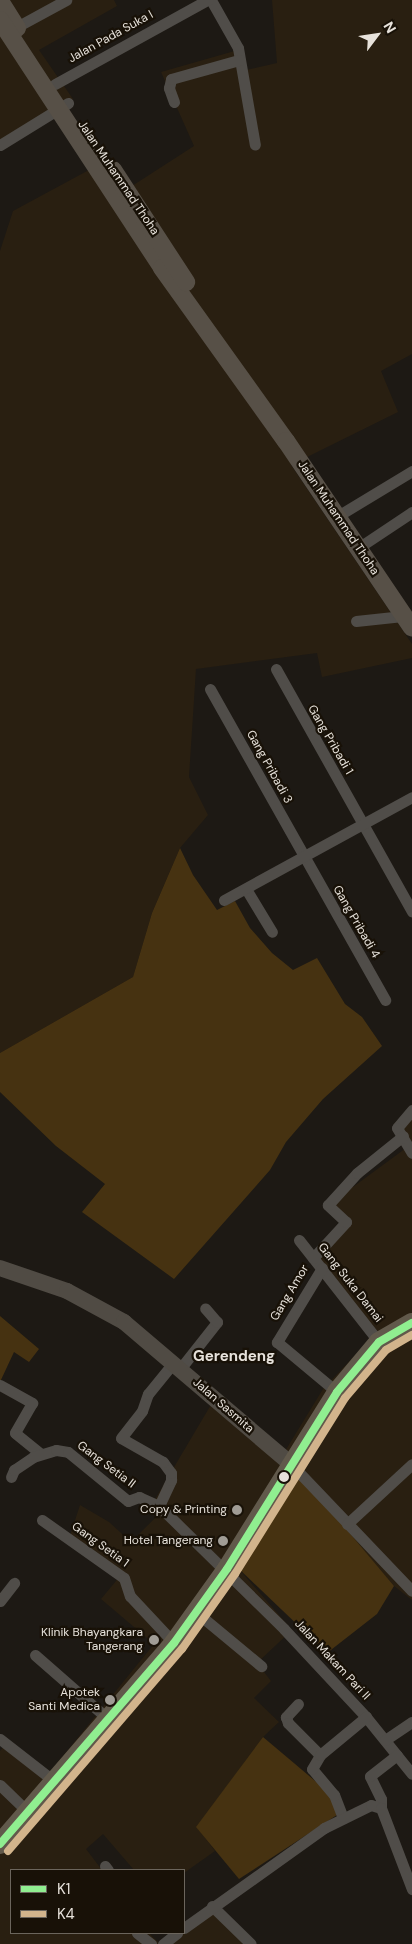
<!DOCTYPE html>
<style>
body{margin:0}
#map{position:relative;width:412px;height:1944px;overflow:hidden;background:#1d1914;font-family:"DM Sans",sans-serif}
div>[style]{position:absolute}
.built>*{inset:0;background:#291f11}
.green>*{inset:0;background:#463211}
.street>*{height:11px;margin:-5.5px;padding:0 5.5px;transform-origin:5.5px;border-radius:5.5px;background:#504d49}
.secondary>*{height:16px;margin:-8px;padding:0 8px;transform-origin:8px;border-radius:8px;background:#504b44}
.primary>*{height:18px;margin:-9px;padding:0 9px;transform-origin:9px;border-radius:9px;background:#575047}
.highway>*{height:20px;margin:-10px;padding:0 10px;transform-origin:10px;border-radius:10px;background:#61594b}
.bus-1>*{height:8px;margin:-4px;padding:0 4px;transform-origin:4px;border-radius:4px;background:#90ee90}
.bus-2>*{height:8px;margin:-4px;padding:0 4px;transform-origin:4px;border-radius:4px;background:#d2b48c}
.dots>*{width:14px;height:14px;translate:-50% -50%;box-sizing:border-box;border:2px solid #181107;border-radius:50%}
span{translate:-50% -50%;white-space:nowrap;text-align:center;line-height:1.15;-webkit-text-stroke:4.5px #181107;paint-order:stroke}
.street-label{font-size:12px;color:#e7e2db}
.poi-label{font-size:12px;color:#e7e2db}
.right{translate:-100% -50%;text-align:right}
.quarter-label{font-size:15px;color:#e7e2db;font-weight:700}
.legend{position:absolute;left:10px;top:1869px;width:175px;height:65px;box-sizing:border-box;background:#181107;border:1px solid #6b655c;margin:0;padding:6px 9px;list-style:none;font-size:15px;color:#e7e2db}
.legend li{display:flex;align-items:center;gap:10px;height:25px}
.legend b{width:25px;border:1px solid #6b655c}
.north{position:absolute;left:352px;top:10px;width:50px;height:50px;-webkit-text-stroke:4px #181107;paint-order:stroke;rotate:59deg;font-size:14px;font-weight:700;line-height:20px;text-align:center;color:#e7e2db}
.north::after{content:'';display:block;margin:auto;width:18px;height:22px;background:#e7e2db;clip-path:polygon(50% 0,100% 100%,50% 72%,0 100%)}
</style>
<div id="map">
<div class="built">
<div style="clip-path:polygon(0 0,114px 0,117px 6px,39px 50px,73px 99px,0 146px)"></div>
<div style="clip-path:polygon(272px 0,412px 0,412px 354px,381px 371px,398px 412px,291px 465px,412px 644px,412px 658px,322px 677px,317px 653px,196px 669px,189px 777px,208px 815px,180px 848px,152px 913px,133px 977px,0 1053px,0 251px,13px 211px,113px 157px,132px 186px,194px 146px,161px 72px,238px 50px,242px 71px,277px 63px)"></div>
<div style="clip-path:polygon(412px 1104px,412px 1600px,394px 1586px,301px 1476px,238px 1568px,292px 1630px,257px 1663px,271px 1681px,254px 1698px,279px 1722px,263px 1737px,197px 1827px,215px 1851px,184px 1873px,184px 1870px,134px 1870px,103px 1834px,86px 1849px,102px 1870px,11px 1870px,11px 1933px,149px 1933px,160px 1944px,0 1944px,0 1751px,7px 1743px,46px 1777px,154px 1644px,101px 1599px,121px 1575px,69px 1539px,80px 1505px,109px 1522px,131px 1542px,161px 1512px,151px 1506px,212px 1403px,282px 1456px,323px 1389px,375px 1334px,315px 1258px,349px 1225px,330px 1205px,347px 1183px,353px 1187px,406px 1148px,394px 1124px)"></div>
<div style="clip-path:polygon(205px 1907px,245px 1944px,172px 1944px)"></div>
</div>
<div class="green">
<div style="clip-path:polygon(180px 848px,193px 875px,217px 910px,235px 901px,250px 928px,272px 953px,293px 970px,317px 958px,345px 1004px,362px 1017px,382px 1046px,323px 1099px,286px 1142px,270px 1170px,174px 1279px,82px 1212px,105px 1184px,56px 1146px,0 1092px,0 1053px,133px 977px,152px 913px)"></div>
<div style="clip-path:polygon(0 1316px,39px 1349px,29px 1362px,14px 1352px,0 1382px)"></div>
<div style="clip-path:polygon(301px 1475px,394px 1586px,377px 1614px,327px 1653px,238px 1568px)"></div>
<div style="clip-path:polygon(263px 1737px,333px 1796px,337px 1815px,239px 1879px,196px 1827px)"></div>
</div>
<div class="street">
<div style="left:211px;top:0;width:55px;rotate:60.6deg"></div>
<div style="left:238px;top:48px;width:98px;rotate:80.1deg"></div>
<div style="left:11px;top:30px;width:63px;rotate:-28.6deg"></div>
<div style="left:55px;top:84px;width:174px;rotate:-28.9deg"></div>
<div style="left:174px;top:102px;width:15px;rotate:-110deg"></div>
<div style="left:169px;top:88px;width:9px;rotate:-77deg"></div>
<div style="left:171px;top:79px;width:71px;rotate:-15.6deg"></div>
<div style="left:0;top:145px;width:80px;rotate:-31.7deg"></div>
<div style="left:336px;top:517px;width:89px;rotate:-31.2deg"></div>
<div style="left:358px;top:548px;width:65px;rotate:-33.7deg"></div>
<div style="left:356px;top:621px;width:47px;rotate:-6.1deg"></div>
<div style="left:276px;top:669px;width:278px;rotate:60.7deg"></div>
<div style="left:210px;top:689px;width:357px;rotate:60.6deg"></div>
<div style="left:246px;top:889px;width:50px;rotate:58.8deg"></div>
<div style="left:224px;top:900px;width:214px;rotate:-28.7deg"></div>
<div style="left:412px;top:1110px;width:23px;rotate:130deg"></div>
<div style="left:397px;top:1128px;width:29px;rotate:59deg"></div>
<div style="left:299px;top:1240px;width:130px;rotate:51.9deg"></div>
<div style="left:313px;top:1258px;width:49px;rotate:-47.5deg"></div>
<div style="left:346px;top:1222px;width:25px;rotate:-137deg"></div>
<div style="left:328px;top:1205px;width:43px;rotate:-47.8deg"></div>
<div style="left:357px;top:1173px;width:59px;rotate:-38.8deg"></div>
<div style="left:322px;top:1268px;width:87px;rotate:121.3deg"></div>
<div style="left:277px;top:1342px;width:78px;rotate:39.8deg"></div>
<div style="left:180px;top:1369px;width:60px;rotate:-51.8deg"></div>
<div style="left:217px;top:1322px;width:18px;rotate:-131deg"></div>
<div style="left:0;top:1385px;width:37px;rotate:29deg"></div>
<div style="left:32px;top:1403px;width:34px;rotate:120deg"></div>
<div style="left:15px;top:1433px;width:33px;rotate:39deg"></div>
<div style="left:291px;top:1464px;width:175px;rotate:46.4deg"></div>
<div style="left:11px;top:1477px;width:8px;rotate:-67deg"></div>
<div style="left:14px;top:1470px;width:23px;rotate:-34deg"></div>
<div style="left:33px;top:1457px;width:24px;rotate:-17deg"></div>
<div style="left:56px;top:1450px;width:12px;rotate:9deg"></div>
<div style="left:68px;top:1452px;width:77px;rotate:39.2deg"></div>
<div style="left:128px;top:1501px;width:12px;rotate:-20deg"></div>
<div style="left:139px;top:1497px;width:22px;rotate:24deg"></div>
<div style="left:159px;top:1506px;width:175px;rotate:44.5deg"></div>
<div style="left:284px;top:1629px;width:120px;rotate:47deg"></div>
<div style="left:366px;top:1717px;width:73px;rotate:51.1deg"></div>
<div style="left:159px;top:1506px;width:29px;rotate:-65deg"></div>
<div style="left:171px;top:1480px;width:7px;rotate:-90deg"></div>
<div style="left:171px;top:1473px;width:14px;rotate:-126deg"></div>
<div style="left:163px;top:1462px;width:48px;rotate:-150.3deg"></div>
<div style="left:121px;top:1438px;width:34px;rotate:-52deg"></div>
<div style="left:142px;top:1411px;width:18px;rotate:-71deg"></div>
<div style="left:148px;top:1394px;width:40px;rotate:-51deg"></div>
<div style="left:42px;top:1520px;width:100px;rotate:35.3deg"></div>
<div style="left:124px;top:1578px;width:19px;rotate:72deg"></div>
<div style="left:130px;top:1596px;width:64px;rotate:46.9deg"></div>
<div style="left:347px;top:1524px;width:88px;rotate:-42.7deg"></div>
<div style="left:0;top:1601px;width:23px;rotate:-52deg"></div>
<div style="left:196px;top:1612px;width:85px;rotate:39.7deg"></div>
<div style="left:35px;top:1655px;width:97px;rotate:41.2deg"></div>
<div style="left:298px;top:1704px;width:18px;rotate:133deg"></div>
<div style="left:286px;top:1717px;width:6px;rotate:72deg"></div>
<div style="left:288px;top:1723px;width:45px;rotate:45deg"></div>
<div style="left:0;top:1739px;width:68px;rotate:37.9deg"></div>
<div style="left:385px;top:1740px;width:32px;rotate:-34deg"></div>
<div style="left:0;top:1785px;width:39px;rotate:44deg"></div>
<div style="left:381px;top:1808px;width:9px;rotate:-90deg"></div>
<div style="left:381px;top:1799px;width:25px;rotate:-116deg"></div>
<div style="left:370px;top:1776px;width:34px;rotate:-38deg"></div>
<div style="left:343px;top:1818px;width:25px;rotate:-111deg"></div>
<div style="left:334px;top:1795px;width:34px;rotate:-130deg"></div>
<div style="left:312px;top:1769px;width:16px;rotate:-60deg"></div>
<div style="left:320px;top:1755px;width:60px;rotate:-39.6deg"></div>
<div style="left:105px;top:1866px;width:5px;rotate:53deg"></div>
<div style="left:212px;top:1906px;width:54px;rotate:44.3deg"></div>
<div style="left:184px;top:1928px;width:172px;rotate:-35.5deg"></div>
<div style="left:324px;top:1828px;width:52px;rotate:-26.1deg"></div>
<div style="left:371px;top:1805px;width:10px;rotate:17deg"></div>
<div style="left:381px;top:1808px;width:87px;rotate:69.1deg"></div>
<div style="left:137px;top:1933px;width:18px;rotate:38deg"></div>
<div style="left:163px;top:1944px;width:18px;rotate:-38deg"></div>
</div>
<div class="secondary">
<div style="left:0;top:1268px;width:71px;rotate:18.9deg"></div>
<div style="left:67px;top:1291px;width:65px;rotate:28.5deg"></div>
<div style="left:124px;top:1322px;width:219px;rotate:40.4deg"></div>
</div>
<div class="primary">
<div style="left:0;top:1px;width:32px;rotate:58deg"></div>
<div style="left:0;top:20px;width:296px;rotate:56.8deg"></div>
<div style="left:162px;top:268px;width:213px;rotate:54.4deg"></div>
<div style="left:286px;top:441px;width:225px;rotate:56deg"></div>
<div style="left:113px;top:170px;width:134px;rotate:56.9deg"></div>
</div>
<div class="highway">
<div style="left:0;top:1844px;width:266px;rotate:-49.1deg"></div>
<div style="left:174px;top:1643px;width:91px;rotate:-54.4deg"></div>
<div style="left:227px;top:1569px;width:208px;rotate:-58.1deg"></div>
<div style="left:337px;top:1392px;width:65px;rotate:-50deg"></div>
<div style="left:379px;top:1342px;width:38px;rotate:-30deg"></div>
</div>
<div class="bus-1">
<div style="left:0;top:1844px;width:266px;rotate:-49.1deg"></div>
<div style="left:174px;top:1643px;width:91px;rotate:-54.4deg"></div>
<div style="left:227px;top:1569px;width:208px;rotate:-58.1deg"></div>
<div style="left:337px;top:1392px;width:65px;rotate:-50deg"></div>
<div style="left:379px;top:1342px;width:38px;rotate:-30deg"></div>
</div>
<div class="bus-2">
<div style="left:8px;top:1851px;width:267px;rotate:-49.3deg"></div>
<div style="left:182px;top:1649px;width:92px;rotate:-54.8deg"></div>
<div style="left:235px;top:1574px;width:208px;rotate:-58deg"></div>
<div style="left:345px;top:1398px;width:63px;rotate:-49.5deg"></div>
<div style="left:386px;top:1350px;width:30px;rotate:-30deg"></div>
</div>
<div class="dots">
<div style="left:284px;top:1477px;background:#e7e2db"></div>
<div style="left:237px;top:1510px;background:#a09c95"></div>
<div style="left:223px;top:1541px;background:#a09c95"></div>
<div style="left:154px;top:1640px;background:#a09c95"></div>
<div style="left:110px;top:1700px;background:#a09c95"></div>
</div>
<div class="street-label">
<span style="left:111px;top:37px;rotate:-29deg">Jalan Pada Suka I</span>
<span style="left:118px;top:178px;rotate:56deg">Jalan Muhammad Thoha</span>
<span style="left:338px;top:518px;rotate:56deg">Jalan Muhammad Thoha</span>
<span style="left:330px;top:740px;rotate:60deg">Gang Pribadi 1</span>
<span style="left:269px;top:767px;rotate:61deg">Gang Pribadi 3</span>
<span style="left:356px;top:922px;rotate:60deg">Gang Pribadi 4</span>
<span style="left:350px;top:1283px;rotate:52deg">Gang Suka Damai</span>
<span style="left:290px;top:1293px;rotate:-59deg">Gang Amor</span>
<span style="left:223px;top:1406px;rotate:41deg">Jalan Sasmita</span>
<span style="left:106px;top:1465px;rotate:37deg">Gang Setia II</span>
<span style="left:100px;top:1545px;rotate:36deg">Gang Setia 1</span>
<span style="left:332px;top:1660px;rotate:47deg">Jalan Makam Pari II</span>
</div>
<div class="poi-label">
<span class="right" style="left:227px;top:1510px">Copy &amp; Printing</span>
<span class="right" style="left:213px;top:1541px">Hotel Tangerang</span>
<span class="right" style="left:143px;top:1640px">Klinik Bhayangkara<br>Tangerang</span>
<span class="right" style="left:100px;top:1700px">Apotek<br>Santi Medica</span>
</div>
<div class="quarter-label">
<span style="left:234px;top:1357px">Gerendeng</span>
</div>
<ul class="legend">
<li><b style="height:6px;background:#90ee90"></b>K1</li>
<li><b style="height:6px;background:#d2b48c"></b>K4</li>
</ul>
<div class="north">N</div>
</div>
